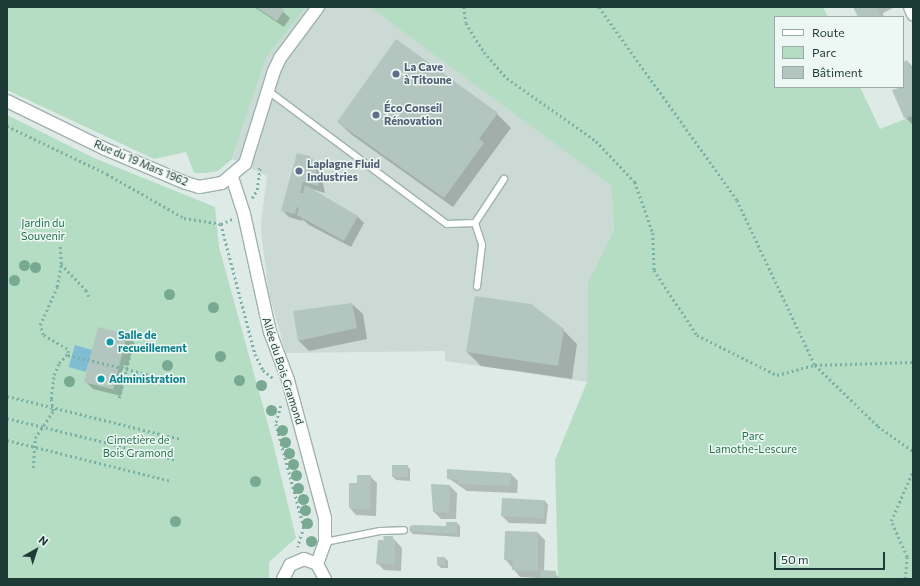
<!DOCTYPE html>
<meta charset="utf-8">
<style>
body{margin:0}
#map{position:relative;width:920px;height:586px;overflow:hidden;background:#ddeae6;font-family:Commissioner,sans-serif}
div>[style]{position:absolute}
.built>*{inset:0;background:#cbdad5}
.green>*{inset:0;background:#b4ddc4}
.water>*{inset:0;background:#80bcd4;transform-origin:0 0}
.shadow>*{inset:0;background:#0003}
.building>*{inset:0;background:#b2c5bf;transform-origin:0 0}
.path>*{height:2.5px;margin-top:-1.25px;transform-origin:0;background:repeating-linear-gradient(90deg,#7bb0a6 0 2px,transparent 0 5px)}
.roads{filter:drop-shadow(1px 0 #a0b2ae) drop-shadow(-1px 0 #a0b2ae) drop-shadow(0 1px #a0b2ae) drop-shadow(0 -1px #a0b2ae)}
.lane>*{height:6px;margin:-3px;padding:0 3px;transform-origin:3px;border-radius:3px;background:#fff}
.street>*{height:12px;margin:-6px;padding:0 6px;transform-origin:6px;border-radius:6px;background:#fff}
.trees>*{width:11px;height:11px;margin:-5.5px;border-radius:50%;background:#78a992}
.dots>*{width:11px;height:11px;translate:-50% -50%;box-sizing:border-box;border:2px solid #edf7f3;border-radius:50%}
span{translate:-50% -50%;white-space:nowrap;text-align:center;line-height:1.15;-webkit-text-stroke:3px #edf7f3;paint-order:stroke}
.service-label{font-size:11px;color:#4e5e75;font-weight:700}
.left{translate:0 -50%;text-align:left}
.street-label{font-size:11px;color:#1e3a36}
.park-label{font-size:11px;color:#26734e}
.culture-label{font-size:11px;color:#0d838f;font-weight:700}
.frame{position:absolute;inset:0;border:8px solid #1e3a36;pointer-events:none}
.legend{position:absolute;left:774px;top:16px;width:130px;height:72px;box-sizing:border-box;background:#edf7f3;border:1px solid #9aaba7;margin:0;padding:5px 7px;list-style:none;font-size:12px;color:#1e3a36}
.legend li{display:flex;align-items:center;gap:8px;height:20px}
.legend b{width:20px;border:1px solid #9aaba7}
.north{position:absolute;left:16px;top:530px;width:40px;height:40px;-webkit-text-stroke:3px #edf7f3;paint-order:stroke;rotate:39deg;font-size:11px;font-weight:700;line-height:16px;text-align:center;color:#1e3a36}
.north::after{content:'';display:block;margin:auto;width:14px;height:18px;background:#1e3a36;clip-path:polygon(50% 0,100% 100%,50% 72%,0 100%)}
.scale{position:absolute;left:774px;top:552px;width:111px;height:18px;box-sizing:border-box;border:2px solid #1e3a36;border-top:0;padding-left:5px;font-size:12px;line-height:14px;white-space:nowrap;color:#1e3a36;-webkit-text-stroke:3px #edf7f3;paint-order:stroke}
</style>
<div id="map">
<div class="built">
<div style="clip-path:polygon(306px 7px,370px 7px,601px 174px,611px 185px,614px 229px,588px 283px,587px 382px,445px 361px,445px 351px,286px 353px,269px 294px,262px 240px,261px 224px,267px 176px,232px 159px,266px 58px)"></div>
</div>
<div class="green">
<div style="clip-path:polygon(7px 7px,306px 7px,266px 58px,232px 159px,218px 171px,205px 173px,194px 173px,186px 152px,154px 159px,7px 90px)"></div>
<div style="clip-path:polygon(370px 7px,823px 7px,828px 17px,775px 17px,775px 87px,860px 87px,880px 129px,913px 116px,913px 579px,558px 579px,555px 460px,587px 382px,588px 283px,614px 229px,611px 185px)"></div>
<div style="clip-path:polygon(7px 115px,94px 158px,215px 207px,219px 247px,272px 439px,296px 538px,269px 562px,269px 579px,7px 579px)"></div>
</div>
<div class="water">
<div style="left:75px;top:345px;width:18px;height:23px;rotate:16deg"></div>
</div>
<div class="shadow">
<div style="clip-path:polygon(254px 7px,278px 7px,290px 18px,284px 27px)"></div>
<div style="clip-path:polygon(854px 7px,895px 7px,883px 13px,884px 17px,859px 17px)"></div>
<div style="clip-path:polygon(907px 61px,913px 67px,912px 124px,905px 117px,897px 87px,903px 87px,903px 63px)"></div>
<div style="clip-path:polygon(497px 114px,511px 128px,453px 207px,352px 135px,338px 122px)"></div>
<div style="clip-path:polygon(310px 157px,319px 166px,325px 193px,309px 188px,357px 216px,364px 223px,351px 247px,309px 225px,302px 219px,302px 221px,289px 217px,282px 210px)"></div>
<div style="clip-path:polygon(352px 304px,363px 314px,367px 339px,309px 351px,299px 341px,294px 312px)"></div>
<div style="clip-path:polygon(563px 330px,577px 344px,572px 379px,481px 366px,467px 352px)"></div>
<div style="clip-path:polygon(127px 335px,134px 342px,128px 366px,124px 365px,120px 379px,124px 383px,121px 396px,93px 389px,86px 382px)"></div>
<div style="clip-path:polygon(407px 466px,410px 469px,410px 481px,396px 480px,393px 477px)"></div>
<div style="clip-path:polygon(448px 470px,511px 474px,518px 481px,517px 493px,467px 491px,448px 478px)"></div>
<div style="clip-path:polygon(370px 476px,377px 483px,376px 516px,356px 515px,350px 508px,358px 484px)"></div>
<div style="clip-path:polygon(432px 485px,450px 486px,457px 493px,456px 519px,441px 519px,434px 512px)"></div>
<div style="clip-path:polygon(545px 501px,548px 505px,546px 524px,509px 523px,502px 516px)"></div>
<div style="clip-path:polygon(457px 523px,460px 526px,460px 537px,413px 534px,410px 531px,447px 527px)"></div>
<div style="clip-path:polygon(538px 533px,545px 540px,544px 571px,555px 572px,559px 579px,520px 577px,505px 559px)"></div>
<div style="clip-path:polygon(392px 537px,402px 548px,401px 571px,384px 570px,377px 563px,385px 541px)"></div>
<div style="clip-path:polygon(445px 558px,448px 561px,448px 568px,441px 568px,437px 564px)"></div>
</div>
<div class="building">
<div style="clip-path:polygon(256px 7px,280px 7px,284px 10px,277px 21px)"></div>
<div style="clip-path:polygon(853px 7px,877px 7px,881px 17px,858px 17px)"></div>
<div style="clip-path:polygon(396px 39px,498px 113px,479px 139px,484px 143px,444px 198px,337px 122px)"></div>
<div style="clip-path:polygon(907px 60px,913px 73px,913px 114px,904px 118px,892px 90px,903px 87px,903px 62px)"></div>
<div style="clip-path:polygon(297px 153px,310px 156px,309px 162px,311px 163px,313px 158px,319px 186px,303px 182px,300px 193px,303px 193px,305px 185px,358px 216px,344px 241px,297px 215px,299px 208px,297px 207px,295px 214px,281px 211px)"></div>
<div style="clip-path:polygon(475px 296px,531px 304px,564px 329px,558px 366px,466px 352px)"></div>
<div style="clip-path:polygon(352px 303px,357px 328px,298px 341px,293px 311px)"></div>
<div style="left:98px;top:327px;width:30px;height:57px;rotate:14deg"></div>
<div style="left:392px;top:465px;width:16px;height:12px"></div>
<div style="clip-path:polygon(447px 469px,511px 473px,510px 486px,459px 484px,458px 480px,447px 479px)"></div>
<div style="clip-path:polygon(357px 475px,371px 475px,370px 510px,349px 508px,349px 483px,357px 483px)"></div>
<div style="clip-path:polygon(431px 484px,450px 485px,449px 513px,433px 512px)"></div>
<div style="left:502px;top:498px;width:43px;height:18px;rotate:3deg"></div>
<div style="clip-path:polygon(446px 522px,457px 522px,457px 534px,409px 531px,410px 526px,414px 525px,446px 526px)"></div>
<div style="clip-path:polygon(505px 531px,538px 532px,538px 571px,512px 570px,513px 560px,504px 560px)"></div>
<div style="clip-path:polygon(383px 536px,393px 536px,393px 540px,395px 540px,395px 564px,376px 564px,378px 540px,384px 540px)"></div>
<div style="left:437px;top:557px;width:8px;height:8px"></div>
<div style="clip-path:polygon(541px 570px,556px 571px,556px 579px,540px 579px)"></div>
</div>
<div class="path">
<div style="left:464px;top:7px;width:16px;rotate:83deg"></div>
<div style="left:466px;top:23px;width:34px;rotate:58deg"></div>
<div style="left:484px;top:52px;width:35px;rotate:49deg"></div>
<div style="left:507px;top:78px;width:109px;rotate:35.3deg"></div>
<div style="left:596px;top:141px;width:57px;rotate:46.4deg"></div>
<div style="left:635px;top:182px;width:54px;rotate:70.6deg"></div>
<div style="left:653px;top:233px;width:37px;rotate:88deg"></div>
<div style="left:654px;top:270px;width:78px;rotate:56.5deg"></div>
<div style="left:697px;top:335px;width:89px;rotate:26.6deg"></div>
<div style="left:777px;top:375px;width:39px;rotate:-15deg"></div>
<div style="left:815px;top:365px;width:98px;rotate:-1.8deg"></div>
<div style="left:599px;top:7px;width:237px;rotate:54.4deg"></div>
<div style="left:737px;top:200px;width:183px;rotate:64.7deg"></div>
<div style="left:815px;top:365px;width:88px;rotate:44.1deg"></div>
<div style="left:878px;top:426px;width:43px;rotate:35.5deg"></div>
<div style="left:7px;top:126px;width:111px;rotate:25.6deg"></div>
<div style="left:107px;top:174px;width:89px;rotate:29.7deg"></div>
<div style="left:184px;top:218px;width:37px;rotate:9deg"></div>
<div style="left:221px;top:224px;width:12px;rotate:-24deg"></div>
<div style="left:252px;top:198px;width:9px;rotate:-58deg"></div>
<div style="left:257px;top:190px;width:24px;rotate:-83deg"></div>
<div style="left:221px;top:224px;width:134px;rotate:75.3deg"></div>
<div style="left:255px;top:354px;width:18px;rotate:63deg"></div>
<div style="left:263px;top:370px;width:13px;rotate:39deg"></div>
<div style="left:61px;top:264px;width:36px;rotate:46deg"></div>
<div style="left:86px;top:290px;width:10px;rotate:66deg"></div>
<div style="left:68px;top:355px;width:85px;rotate:13.5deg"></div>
<div style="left:151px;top:375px;width:7px;rotate:45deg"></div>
<div style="left:7px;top:396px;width:179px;rotate:13.9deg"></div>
<div style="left:119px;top:398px;width:66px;rotate:-76deg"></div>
<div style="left:281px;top:406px;width:19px;rotate:106deg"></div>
<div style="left:276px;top:424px;width:107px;rotate:74.8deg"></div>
<div style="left:304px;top:527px;width:21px;rotate:107deg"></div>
<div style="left:7px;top:418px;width:175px;rotate:13.9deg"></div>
<div style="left:7px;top:440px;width:170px;rotate:14deg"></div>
<div style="left:33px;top:468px;width:30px;rotate:-86deg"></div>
<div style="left:35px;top:438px;width:32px;rotate:-56deg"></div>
<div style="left:53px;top:411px;width:12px;rotate:-99deg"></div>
<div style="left:51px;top:399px;width:24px;rotate:-83deg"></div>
<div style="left:54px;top:375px;width:13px;rotate:-67deg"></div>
<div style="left:59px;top:363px;width:13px;rotate:-48deg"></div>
<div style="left:68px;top:353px;width:4px;rotate:-104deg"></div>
<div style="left:67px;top:349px;width:28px;rotate:-150deg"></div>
<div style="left:43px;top:335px;width:10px;rotate:-107deg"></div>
<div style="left:40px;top:325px;width:42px;rotate:-65.9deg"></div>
<div style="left:57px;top:287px;width:23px;rotate:-80deg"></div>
<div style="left:61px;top:264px;width:18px;rotate:-93deg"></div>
<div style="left:905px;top:579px;width:22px;rotate:-85deg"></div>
<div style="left:907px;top:557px;width:39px;rotate:-114deg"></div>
<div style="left:891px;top:521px;width:55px;rotate:-66.3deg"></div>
</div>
<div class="roads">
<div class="lane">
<div style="left:267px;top:90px;width:224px;rotate:36.7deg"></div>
<div style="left:447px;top:224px;width:28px;rotate:-2deg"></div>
<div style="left:475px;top:223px;width:53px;rotate:-56.6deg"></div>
<div style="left:475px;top:223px;width:23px;rotate:72deg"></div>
<div style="left:482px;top:245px;width:42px;rotate:96.8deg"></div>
<div style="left:325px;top:542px;width:56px;rotate:-11.3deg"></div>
<div style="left:380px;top:531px;width:24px;rotate:-2deg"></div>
</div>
<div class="street">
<div style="left:910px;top:7px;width:8px;rotate:67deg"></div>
<div style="left:7px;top:101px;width:109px;rotate:26.1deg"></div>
<div style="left:105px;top:149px;width:88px;rotate:22.8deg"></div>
<div style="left:186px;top:183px;width:14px;rotate:17deg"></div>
<div style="left:199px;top:187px;width:23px;rotate:-10deg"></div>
<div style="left:222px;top:183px;width:30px;rotate:-40deg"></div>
<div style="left:245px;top:164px;width:97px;rotate:-72.7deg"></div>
<div style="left:274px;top:71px;width:14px;rotate:-65deg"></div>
<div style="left:280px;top:58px;width:64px;rotate:-53.3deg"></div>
<div style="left:232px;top:177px;width:39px;rotate:72deg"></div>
<div style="left:244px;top:214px;width:121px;rotate:77.6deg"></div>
<div style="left:270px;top:332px;width:51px;rotate:69.4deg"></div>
<div style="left:288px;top:380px;width:143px;rotate:75deg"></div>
<div style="left:325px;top:518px;width:24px;rotate:90deg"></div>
<div style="left:325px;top:542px;width:23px;rotate:110deg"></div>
<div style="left:283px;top:579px;width:16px;rotate:-63deg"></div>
<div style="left:290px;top:565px;width:15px;rotate:-23deg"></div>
<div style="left:304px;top:559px;width:14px;rotate:21deg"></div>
<div style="left:317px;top:564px;width:17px;rotate:62deg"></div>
</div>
</div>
<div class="trees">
<div style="left:24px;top:265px"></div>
<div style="left:35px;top:267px"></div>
<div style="left:14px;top:280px"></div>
<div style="left:169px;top:294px"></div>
<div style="left:213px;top:307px"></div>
<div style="left:220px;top:356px"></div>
<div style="left:167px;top:365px"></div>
<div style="left:239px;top:380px"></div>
<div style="left:69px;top:381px"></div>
<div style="left:261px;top:385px"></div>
<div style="left:271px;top:410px"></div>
<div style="left:282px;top:430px"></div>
<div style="left:285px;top:442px"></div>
<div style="left:289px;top:453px"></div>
<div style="left:293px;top:464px"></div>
<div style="left:296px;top:475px"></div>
<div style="left:255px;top:481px"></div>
<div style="left:298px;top:488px"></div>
<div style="left:303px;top:499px"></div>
<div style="left:305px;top:510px"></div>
<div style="left:175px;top:521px"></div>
<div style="left:307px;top:523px"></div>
<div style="left:311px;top:541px"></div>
</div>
<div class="dots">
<div style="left:396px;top:74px;background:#5c6f8a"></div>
<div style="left:376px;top:115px;background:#5c6f8a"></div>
<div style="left:299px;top:171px;background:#5c6f8a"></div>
<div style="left:110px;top:342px;background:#0f9aa8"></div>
<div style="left:101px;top:379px;background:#0f9aa8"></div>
</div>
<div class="service-label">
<span class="left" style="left:404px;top:74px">La Cave<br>à Titoune</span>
<span class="left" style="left:384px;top:115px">Éco Conseil<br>Rénovation</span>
<span class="left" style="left:307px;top:171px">Laplagne Fluid<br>Industries</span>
</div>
<div class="street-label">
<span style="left:141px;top:163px;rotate:23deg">Rue du 19 Mars 1962</span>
<span style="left:283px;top:371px;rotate:72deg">Allée du Bois Gramond</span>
</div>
<div class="park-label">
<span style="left:43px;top:230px">Jardin du<br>Souvenir</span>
<span style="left:753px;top:443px">Parc<br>Lamothe-Lescure</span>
<span style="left:138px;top:447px">Cimetière de<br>Bois Gramond</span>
</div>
<div class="culture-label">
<span class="left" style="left:118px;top:342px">Salle de<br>recueillement</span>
<span class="left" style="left:109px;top:379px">Administration</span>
</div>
<div class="frame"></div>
<ul class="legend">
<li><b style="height:5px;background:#fff"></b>Route</li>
<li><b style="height:11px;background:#b4ddc4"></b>Parc</li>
<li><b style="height:11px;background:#b2c5bf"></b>Bâtiment</li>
</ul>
<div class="north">N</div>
<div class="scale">50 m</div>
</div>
